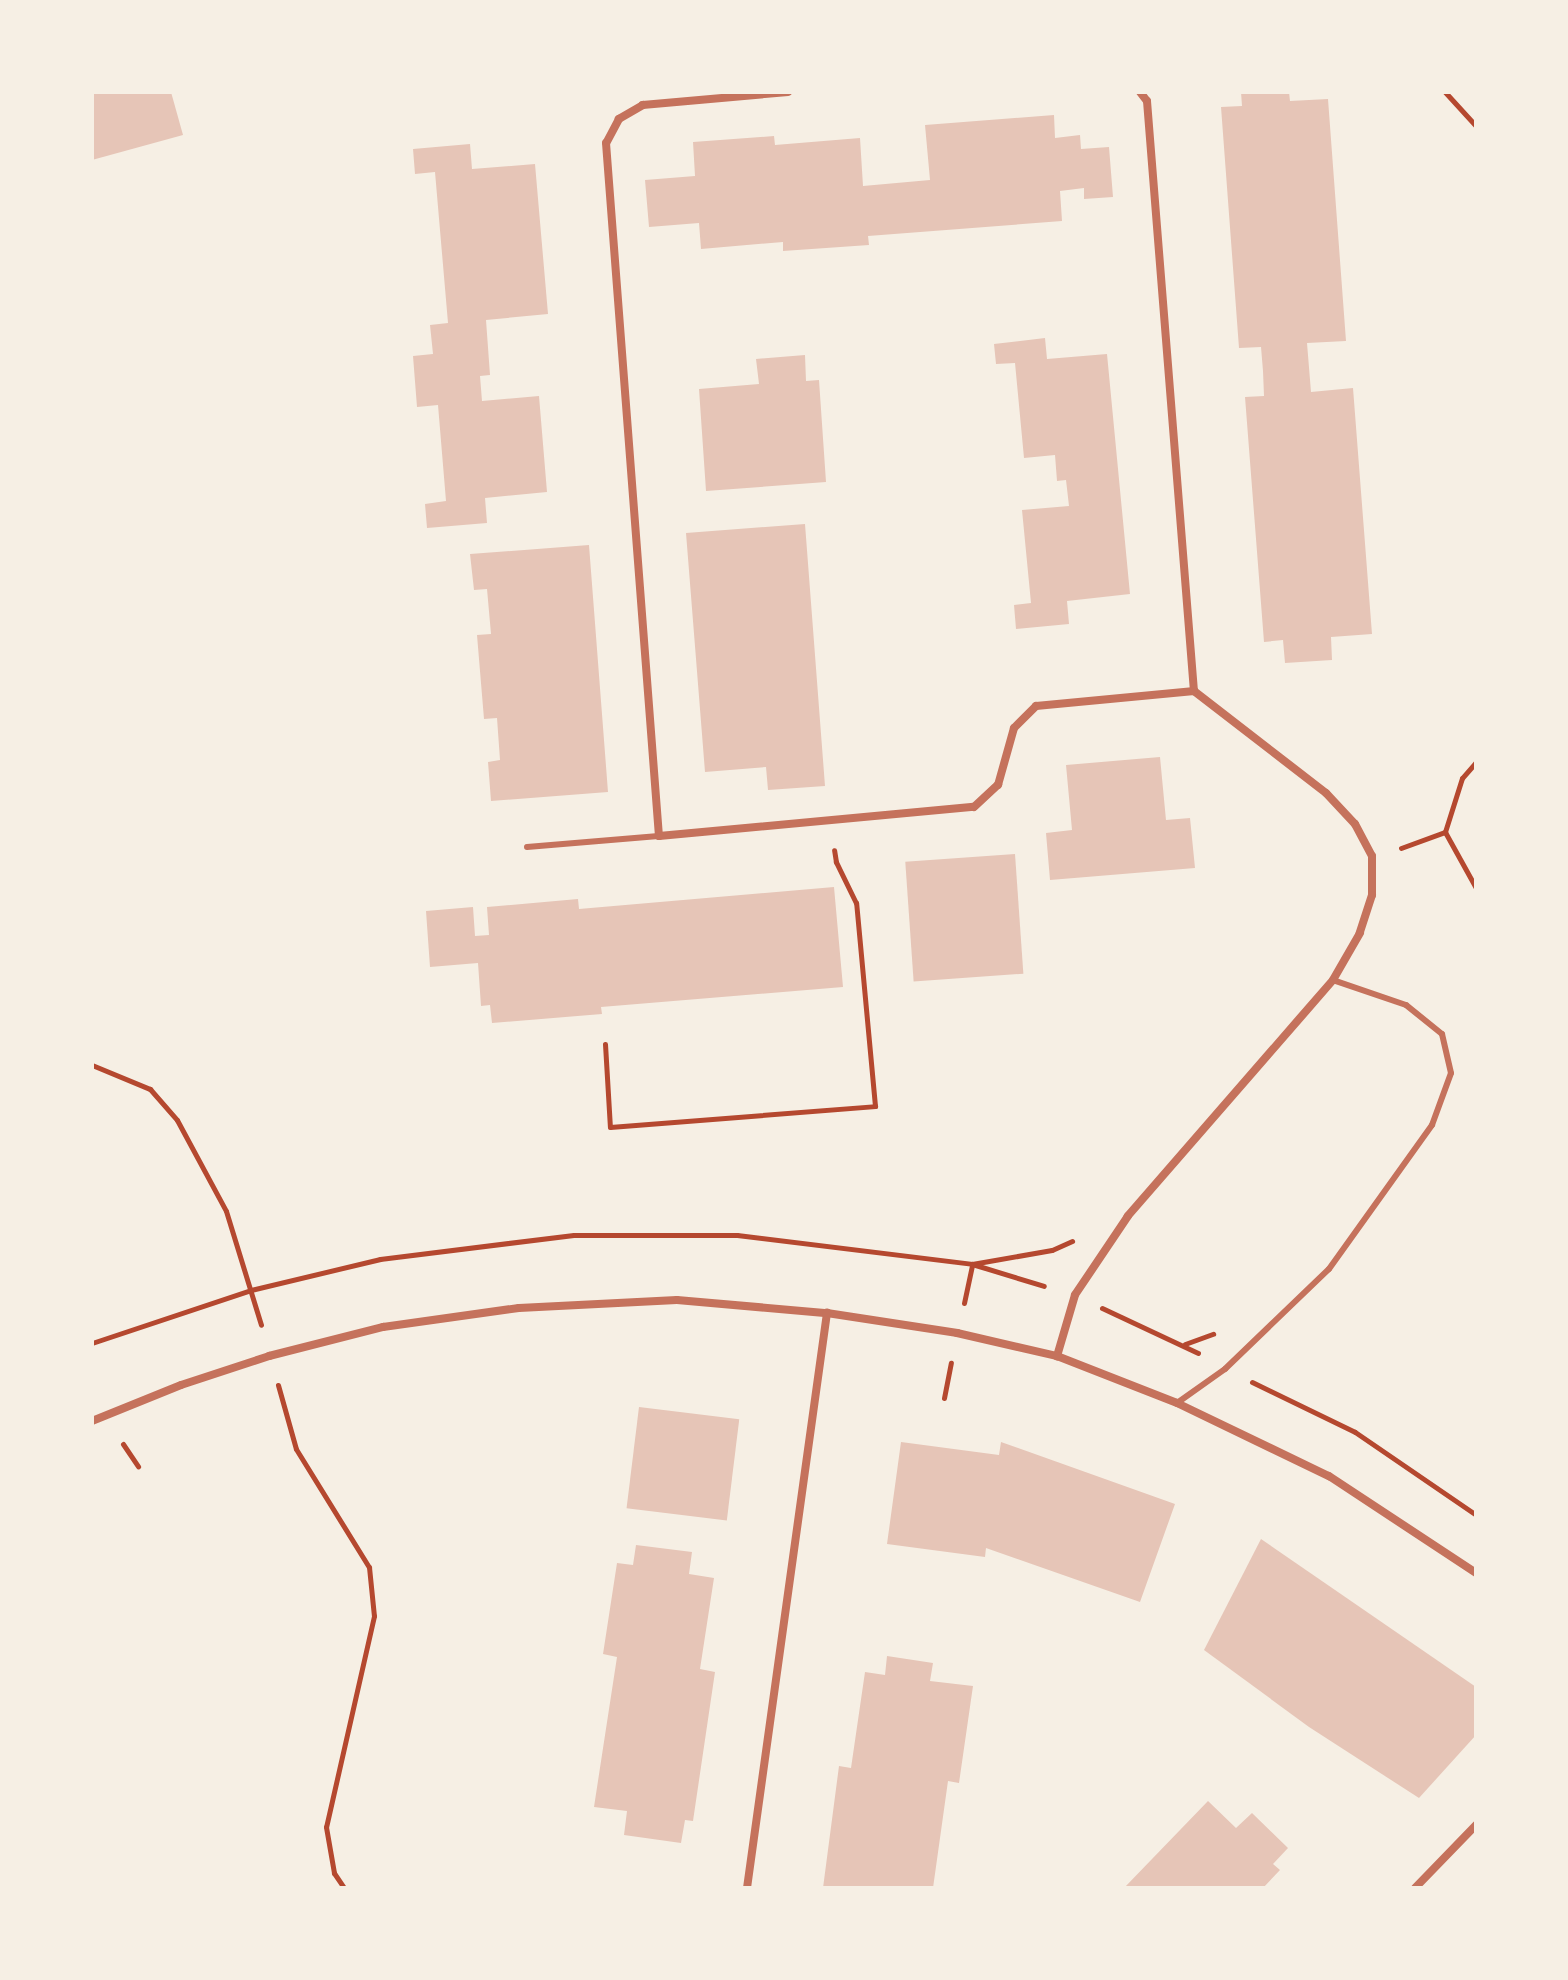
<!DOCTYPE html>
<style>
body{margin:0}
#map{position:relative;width:1568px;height:1980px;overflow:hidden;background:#f6efe4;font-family:"Roboto Condensed",sans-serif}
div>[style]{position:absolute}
.building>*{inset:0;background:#e6c5b7;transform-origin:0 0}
.path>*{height:5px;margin:-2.5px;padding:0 2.5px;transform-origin:2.5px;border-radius:2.5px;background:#b5482f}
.service>*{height:6px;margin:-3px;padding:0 3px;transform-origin:3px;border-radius:3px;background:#c5725c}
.minor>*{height:8px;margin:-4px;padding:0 4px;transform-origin:4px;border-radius:4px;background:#c5725c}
span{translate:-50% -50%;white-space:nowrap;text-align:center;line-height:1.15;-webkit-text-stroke:6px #f6efe4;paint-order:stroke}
.frame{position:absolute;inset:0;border:94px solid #f6efe4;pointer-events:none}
</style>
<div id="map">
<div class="building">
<div style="clip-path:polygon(92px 92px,171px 92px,183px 135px,92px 160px)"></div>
<div style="clip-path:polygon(1241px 92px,1289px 92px,1290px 101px,1328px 99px,1346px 341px,1307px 343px,1311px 392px,1353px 388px,1372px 634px,1331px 637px,1332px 660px,1285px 663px,1283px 640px,1264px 642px,1245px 397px,1264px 396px,1263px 371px,1261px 347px,1239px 348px,1221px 107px,1242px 106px)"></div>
<div style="clip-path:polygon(1054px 115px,1055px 138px,1080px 135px,1081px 149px,1109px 147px,1113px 197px,1084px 199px,1084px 188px,1060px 191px,1062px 221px,868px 236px,869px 245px,783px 251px,783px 242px,701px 249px,699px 223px,649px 227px,645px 180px,695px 176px,693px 142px,774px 136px,775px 145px,860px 138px,863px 186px,930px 180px,925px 125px)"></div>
<div style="clip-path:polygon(470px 144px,472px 169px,535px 164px,548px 314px,486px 320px,490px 375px,480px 376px,482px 401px,539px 396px,547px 492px,485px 498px,487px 523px,427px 528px,425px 504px,446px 501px,438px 405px,417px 407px,413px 356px,433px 354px,430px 325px,448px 323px,435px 172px,415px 174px,413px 149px)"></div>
<div style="clip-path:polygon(1045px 338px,1047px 359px,1107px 354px,1130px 594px,1067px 601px,1069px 624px,1016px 629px,1014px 605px,1031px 603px,1022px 510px,1069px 506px,1066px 480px,1057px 481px,1055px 455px,1024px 458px,1015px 363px,996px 364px,994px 344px)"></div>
<div style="clip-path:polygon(805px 355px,806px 381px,819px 380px,826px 482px,706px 491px,699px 389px,759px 384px,756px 359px)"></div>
<div style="clip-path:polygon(805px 524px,825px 786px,768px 790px,766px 767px,705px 772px,686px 533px)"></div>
<div style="clip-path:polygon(589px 545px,608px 792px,491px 801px,488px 762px,500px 760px,497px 718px,484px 719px,477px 635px,491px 634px,487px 589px,474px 590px,470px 554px)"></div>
<div style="clip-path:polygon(1160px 757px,1166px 820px,1190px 818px,1195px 868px,1050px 880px,1046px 833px,1072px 830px,1066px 765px)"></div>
<div style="left:1015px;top:854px;width:120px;height:110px;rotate:86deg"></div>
<div style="clip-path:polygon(834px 887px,843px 987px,601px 1007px,602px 1014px,492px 1023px,490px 1005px,481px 1006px,478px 963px,430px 967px,426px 911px,473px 907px,475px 936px,489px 935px,487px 907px,578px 899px,579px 909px)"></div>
<div style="left:639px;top:1407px;width:101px;height:102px;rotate:7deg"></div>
<div style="clip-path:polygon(901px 1442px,999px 1455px,1001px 1442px,1175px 1504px,1140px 1602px,986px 1548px,985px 1557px,887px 1544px)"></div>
<div style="clip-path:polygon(1261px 1539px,1476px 1687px,1476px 1735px,1419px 1798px,1309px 1727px,1204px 1650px)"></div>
<div style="clip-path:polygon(636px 1545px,692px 1552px,689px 1574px,714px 1578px,700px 1669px,715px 1672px,693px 1821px,685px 1820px,681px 1843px,624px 1835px,627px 1811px,594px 1807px,617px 1657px,603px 1654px,617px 1563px,633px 1565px)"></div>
<div style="clip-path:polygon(887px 1656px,933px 1663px,930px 1681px,973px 1686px,959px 1783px,948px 1781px,933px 1888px,823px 1888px,839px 1766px,851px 1768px,865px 1672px,885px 1675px)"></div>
<div style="clip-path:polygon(1208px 1801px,1236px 1828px,1252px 1813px,1288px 1848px,1273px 1864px,1280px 1870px,1263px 1888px,1124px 1888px)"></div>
</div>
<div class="path">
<div style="left:1445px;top:92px;width:46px;rotate:47.6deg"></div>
<div style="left:1476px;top:762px;width:21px;rotate:131deg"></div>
<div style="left:1462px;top:778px;width:57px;rotate:107.5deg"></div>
<div style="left:1445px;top:832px;width:64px;rotate:61deg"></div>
<div style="left:1401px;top:848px;width:47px;rotate:-20deg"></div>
<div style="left:605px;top:1044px;width:83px;rotate:86.6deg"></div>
<div style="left:610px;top:1127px;width:266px;rotate:-4.5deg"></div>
<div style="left:875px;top:1106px;width:204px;rotate:-95.3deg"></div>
<div style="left:856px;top:903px;width:46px;rotate:-116deg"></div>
<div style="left:836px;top:862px;width:12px;rotate:-99deg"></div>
<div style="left:92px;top:1065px;width:63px;rotate:22.5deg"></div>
<div style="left:150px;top:1089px;width:41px;rotate:48.9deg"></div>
<div style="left:177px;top:1120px;width:103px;rotate:61.7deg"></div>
<div style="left:226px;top:1211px;width:119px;rotate:72.9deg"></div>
<div style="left:964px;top:1303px;width:40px;rotate:-78deg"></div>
<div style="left:972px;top:1264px;width:81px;rotate:-9.9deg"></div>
<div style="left:1052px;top:1250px;width:22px;rotate:-24deg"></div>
<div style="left:1102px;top:1308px;width:106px;rotate:25.1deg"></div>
<div style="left:92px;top:1343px;width:168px;rotate:-18.4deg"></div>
<div style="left:251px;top:1290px;width:133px;rotate:-13.5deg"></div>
<div style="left:380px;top:1259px;width:195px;rotate:-7.1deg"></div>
<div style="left:574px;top:1235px;width:163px"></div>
<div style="left:737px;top:1235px;width:237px;rotate:7deg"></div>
<div style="left:972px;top:1264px;width:75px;rotate:17deg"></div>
<div style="left:1185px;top:1344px;width:30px;rotate:-20deg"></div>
<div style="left:1252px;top:1382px;width:114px;rotate:25.9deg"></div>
<div style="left:1355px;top:1432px;width:147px;rotate:34.4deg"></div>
<div style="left:278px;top:1385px;width:66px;rotate:74.3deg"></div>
<div style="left:296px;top:1449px;width:139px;rotate:58.3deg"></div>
<div style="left:369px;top:1567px;width:49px;rotate:84.2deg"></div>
<div style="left:374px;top:1616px;width:216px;rotate:102.8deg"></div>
<div style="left:326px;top:1827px;width:47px;rotate:80.1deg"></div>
<div style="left:334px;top:1873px;width:18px;rotate:56deg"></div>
<div style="left:944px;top:1398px;width:36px;rotate:-79deg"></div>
<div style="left:123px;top:1444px;width:27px;rotate:56deg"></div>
</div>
<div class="service">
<div style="left:527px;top:847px;width:132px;rotate:-4.8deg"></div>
<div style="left:1177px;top:1403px;width:59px;rotate:-35.3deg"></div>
<div style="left:1225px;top:1369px;width:144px;rotate:-43.9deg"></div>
<div style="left:1329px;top:1269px;width:177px;rotate:-54.4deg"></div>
<div style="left:1432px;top:1125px;width:55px;rotate:-69.9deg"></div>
<div style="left:1451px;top:1073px;width:40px;rotate:-103deg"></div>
<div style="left:1442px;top:1034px;width:46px;rotate:-141.1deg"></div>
<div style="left:1406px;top:1005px;width:77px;rotate:-161.1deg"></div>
</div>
<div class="minor">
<div style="left:788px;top:92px;width:146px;rotate:174.9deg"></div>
<div style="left:643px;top:105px;width:28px;rotate:150deg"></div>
<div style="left:619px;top:119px;width:27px;rotate:118deg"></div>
<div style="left:606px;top:143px;width:695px;rotate:85.63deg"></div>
<div style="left:659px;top:836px;width:316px;rotate:-5.3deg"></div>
<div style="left:974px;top:807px;width:33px;rotate:-43deg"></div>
<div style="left:998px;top:785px;width:59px;rotate:-74.3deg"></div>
<div style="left:1014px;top:728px;width:31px;rotate:-45deg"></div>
<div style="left:1036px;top:706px;width:159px;rotate:-5.4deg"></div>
<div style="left:1194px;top:691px;width:167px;rotate:37.7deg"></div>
<div style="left:1326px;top:793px;width:42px;rotate:46.9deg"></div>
<div style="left:1355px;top:824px;width:36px;rotate:62deg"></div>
<div style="left:1372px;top:856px;width:39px;rotate:90deg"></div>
<div style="left:1372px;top:895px;width:40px;rotate:108deg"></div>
<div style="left:1360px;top:933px;width:54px;rotate:119.9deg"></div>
<div style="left:1333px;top:980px;width:313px;rotate:131deg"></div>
<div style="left:1128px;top:1216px;width:95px;rotate:123.9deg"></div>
<div style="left:1075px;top:1295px;width:64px;rotate:106.4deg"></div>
<div style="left:1140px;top:92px;width:11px;rotate:52deg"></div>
<div style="left:1147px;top:101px;width:592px;rotate:85.45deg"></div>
<div style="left:92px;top:1421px;width:96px;rotate:-22deg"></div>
<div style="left:181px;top:1385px;width:93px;rotate:-18.2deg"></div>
<div style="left:269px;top:1356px;width:118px;rotate:-14.3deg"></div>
<div style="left:383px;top:1327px;width:137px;rotate:-8deg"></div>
<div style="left:519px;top:1308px;width:158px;rotate:-2.9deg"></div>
<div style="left:677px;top:1300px;width:151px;rotate:5deg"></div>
<div style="left:827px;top:1313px;width:132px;rotate:8.7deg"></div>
<div style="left:957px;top:1333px;width:103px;rotate:13deg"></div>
<div style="left:1057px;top:1356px;width:129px;rotate:21.4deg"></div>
<div style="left:1177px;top:1403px;width:169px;rotate:25.7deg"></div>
<div style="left:1329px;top:1476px;width:176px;rotate:33.4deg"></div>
<div style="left:747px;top:1888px;width:581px;rotate:-82.08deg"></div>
<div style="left:1415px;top:1888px;width:88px;rotate:-45.9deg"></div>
</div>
<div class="frame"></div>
</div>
